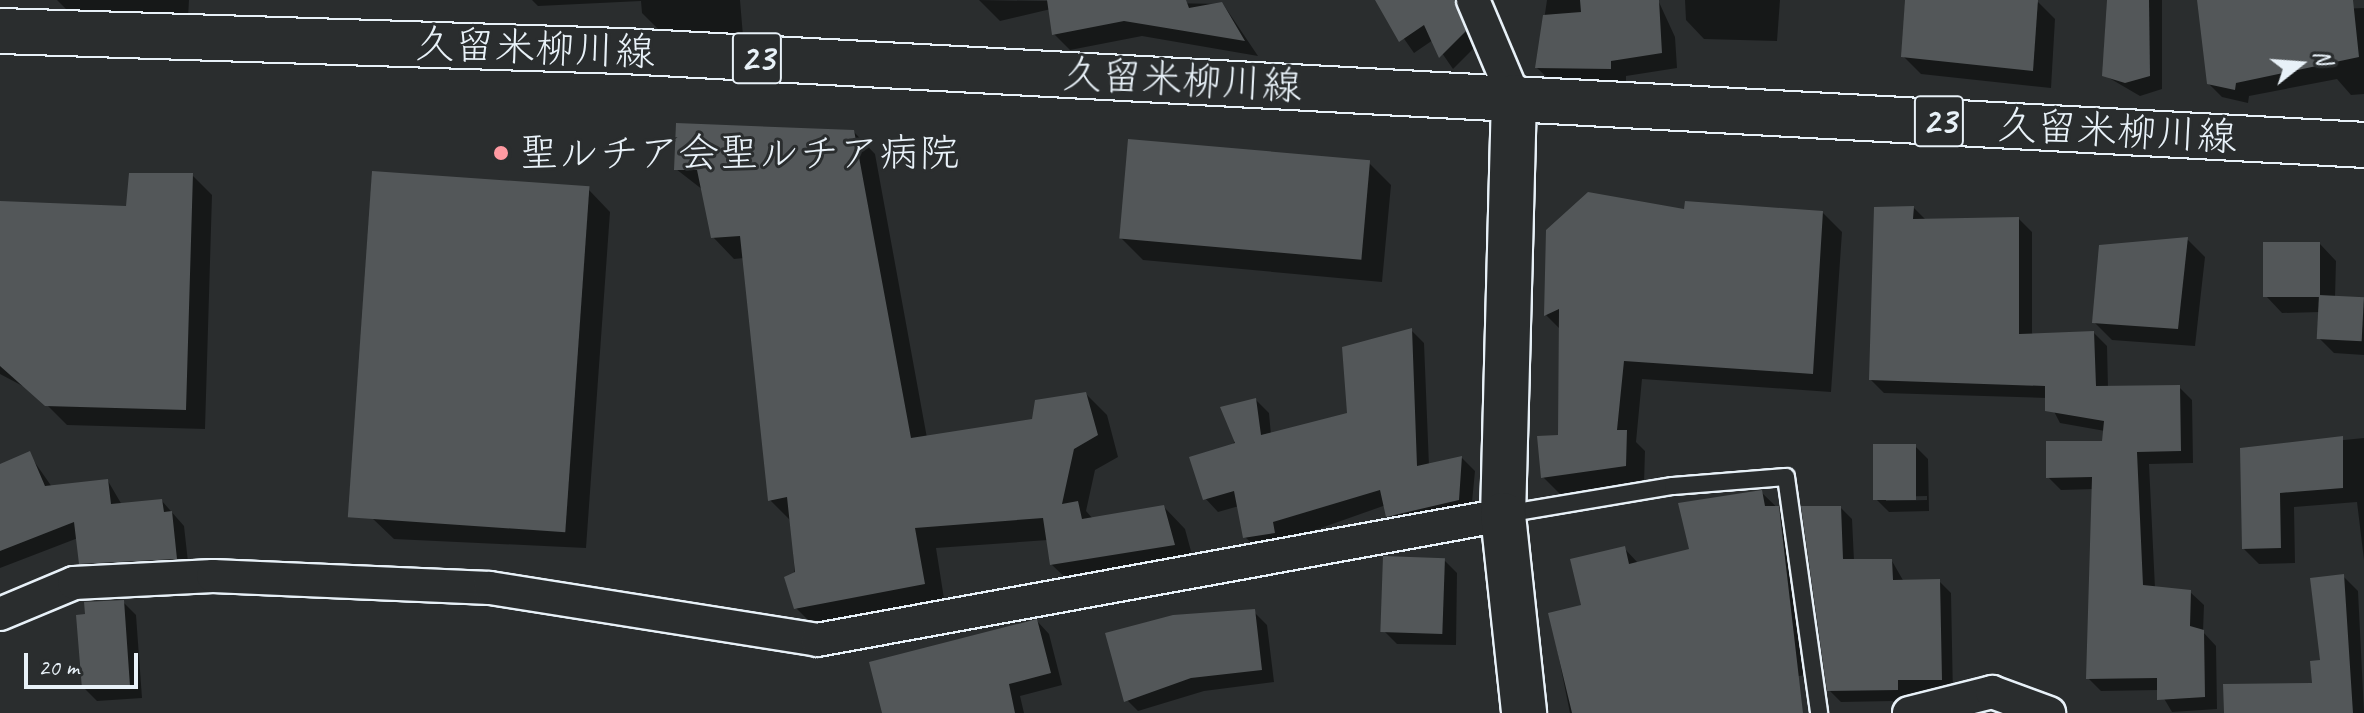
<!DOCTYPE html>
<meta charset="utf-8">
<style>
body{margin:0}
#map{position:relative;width:2364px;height:713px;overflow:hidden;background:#2a2d2e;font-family:Caveat,"Klee One",sans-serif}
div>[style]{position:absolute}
.shadow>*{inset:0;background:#0007}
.building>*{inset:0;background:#535759;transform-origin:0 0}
.roads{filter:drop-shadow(2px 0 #e8f1f8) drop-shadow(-2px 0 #e8f1f8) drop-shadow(0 2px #e8f1f8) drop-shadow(0 -2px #e8f1f8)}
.lane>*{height:16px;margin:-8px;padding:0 8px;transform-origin:8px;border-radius:8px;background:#2a2d2e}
.street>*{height:32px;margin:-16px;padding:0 16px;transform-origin:16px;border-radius:16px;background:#2a2d2e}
.secondary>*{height:44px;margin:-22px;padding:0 22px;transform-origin:22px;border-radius:22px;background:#2a2d2e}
.primary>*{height:44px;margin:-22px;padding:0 22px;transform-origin:22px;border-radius:22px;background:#2a2d2e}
.dots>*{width:22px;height:22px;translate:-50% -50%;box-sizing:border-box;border:4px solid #2a2d2e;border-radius:50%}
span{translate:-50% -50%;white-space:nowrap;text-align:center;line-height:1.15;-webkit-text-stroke:6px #2a2d2e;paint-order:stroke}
.shield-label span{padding:2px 6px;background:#2a2d2e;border:2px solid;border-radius:6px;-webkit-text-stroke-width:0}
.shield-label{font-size:38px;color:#e8f1f8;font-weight:700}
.street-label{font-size:40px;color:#e8f1f8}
.poi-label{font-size:40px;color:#e8f1f8}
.left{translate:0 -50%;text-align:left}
.north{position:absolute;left:2260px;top:24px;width:80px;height:80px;-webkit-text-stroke:6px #2a2d2e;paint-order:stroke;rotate:73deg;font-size:22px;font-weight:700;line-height:32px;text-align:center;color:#e8f1f8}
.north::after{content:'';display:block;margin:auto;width:28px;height:36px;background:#e8f1f8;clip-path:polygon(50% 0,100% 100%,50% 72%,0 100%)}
.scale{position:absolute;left:24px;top:653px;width:114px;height:36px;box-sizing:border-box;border:4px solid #e8f1f8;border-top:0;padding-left:10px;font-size:24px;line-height:28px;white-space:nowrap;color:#e8f1f8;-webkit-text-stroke:6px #2a2d2e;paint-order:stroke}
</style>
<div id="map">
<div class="shadow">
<div style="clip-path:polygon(57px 0,189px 0,188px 18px,66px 9px)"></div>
<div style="clip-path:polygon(532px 0,740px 0,743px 36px,660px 31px,642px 13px,641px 1px,538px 6px)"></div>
<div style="clip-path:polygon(979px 0,1223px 4px,1258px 56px,1142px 36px,1070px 50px,1054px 34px,1051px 9px,1000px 21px)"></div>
<div style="clip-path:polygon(1377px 0,1457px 0,1477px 45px,1453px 69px,1433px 40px,1414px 53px)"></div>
<div style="clip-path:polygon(1547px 0,1658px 0,1675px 37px,1677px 68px,1626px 76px,1626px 84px,1553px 83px,1537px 68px)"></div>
<div style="clip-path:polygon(1685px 0,1780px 0,1777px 41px,1704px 39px,1686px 20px)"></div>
<div style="clip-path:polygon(1919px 0,2036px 0,2055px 19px,2051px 88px,1921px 74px,1903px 56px)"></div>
<div style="clip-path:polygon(2109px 0,2162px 0,2162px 89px,2140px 96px,2104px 75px)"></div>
<div style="clip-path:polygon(2199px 0,2339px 0,2337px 9px,2364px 8px,2364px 94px,2351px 95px,2337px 79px,2249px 96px,2248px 103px,2222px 97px,2208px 83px)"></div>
<div style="clip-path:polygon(854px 132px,875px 154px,927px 438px,1034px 421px,1086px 394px,1107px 415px,1118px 457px,1095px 470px,1086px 511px,1093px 519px,1164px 507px,1185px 529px,1195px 566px,1073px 585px,1051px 564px,1048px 540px,936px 548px,945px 605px,817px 629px,796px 608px,792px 522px,770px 500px,744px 258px,734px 259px,713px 237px,703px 190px,676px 169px)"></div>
<div style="clip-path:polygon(1369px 163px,1391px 185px,1382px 282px,1143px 260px,1121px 238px)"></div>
<div style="clip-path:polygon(192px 175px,212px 195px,205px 429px,67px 425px,34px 392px,0 374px,0 203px,128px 208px)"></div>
<div style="clip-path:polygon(588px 189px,610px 212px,586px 548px,394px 539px,371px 517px)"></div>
<div style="clip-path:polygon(1914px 208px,1926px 220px,2019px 219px,2032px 232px,2032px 336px,2094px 333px,2107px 346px,2108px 388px,2179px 387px,2192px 400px,2193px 463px,2149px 464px,2155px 588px,2190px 592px,2204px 605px,2203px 632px,2216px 646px,2217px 709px,2172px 712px,2159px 690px,2101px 691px,2088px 678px,2094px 489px,2061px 490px,2048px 477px,2104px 443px,2105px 431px,2060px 423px,2047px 398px,1884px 393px,1871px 380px)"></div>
<div style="clip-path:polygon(1686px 212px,1823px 213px,1842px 232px,1831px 392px,1642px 379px,1636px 442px,1645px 451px,1644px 484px,1562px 496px,1543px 477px,1560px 436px,1561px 330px,1546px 315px,1548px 231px)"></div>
<div style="clip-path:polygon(2187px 239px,2205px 257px,2195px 346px,2112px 340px,2094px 322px)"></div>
<div style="clip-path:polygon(2320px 244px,2336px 261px,2335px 298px,2364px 299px,2364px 355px,2334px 353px,2319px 338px,2320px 312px,2282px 313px,2266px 296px)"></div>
<div style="clip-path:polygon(1411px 330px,1424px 343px,1429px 466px,1462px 458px,1475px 471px,1471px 513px,1402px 529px,1386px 505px,1259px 550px,1245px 537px,1239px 506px,1218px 512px,1205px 498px,1256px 400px,1269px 413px,1271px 435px,1350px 415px)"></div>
<div style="clip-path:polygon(2364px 438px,2364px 560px,2357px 502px,2294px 507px,2295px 563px,2259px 564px,2244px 549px,2242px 450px)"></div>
<div style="clip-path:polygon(evenodd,1915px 446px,1928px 459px,1929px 511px,1889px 512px,1876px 499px,1915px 446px,1927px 496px,1927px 500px,1886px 501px,1886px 497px,1927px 496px)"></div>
<div style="clip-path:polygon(29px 454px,52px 487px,108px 481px,122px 505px,162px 501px,184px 526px,189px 571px,94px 576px,81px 563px,78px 538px,0 568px,0 468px)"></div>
<div style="clip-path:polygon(1761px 492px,1792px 522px,1813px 674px,1772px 680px,1776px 713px,1570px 713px,1550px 614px,1584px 606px,1624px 548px,1638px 563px,1691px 551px)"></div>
<div style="clip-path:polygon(1841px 508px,1852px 519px,1854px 561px,1892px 561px,1904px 582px,1939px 581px,1951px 593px,1953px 697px,1902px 713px,1893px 701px,1841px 702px,1829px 690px)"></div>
<div style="clip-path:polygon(1444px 560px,1457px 573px,1456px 645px,1397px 644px,1384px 631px)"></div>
<div style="clip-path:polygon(2343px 576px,2358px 591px,2364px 713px,2226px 713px,2315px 685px)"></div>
<div style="clip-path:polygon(123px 602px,136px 615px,142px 698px,97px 701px,84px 688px,87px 616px)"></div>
<div style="clip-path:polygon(1254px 612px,1267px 625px,1274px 682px,1204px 691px,1138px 711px,1125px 698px)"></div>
<div style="clip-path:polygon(1037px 621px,1049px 634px,1062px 685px,1020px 696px,1024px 713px,884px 713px)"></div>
</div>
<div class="building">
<div style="clip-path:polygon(1047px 0,1186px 0,1189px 8px,1222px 2px,1245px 41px,1124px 21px,1052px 35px)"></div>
<div style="clip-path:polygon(1375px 0,1454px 0,1466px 31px,1439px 58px,1424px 25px,1399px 42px)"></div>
<div style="clip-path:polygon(1580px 0,1659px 0,1662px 53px,1611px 61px,1611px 69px,1535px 68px,1543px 15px,1581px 12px)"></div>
<div style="clip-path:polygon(1905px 0,2038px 0,2033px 71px,1901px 57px)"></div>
<div style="clip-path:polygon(2107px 0,2149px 0,2150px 76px,2125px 83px,2102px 76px)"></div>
<div style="clip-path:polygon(2197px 0,2353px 0,2359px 57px,2236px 83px,2235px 90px,2207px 84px)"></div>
<div style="clip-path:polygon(676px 123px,854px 130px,911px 438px,1032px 419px,1035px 400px,1086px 392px,1098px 435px,1074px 449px,1062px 504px,1078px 501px,1082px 519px,1164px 505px,1175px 545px,1050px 565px,1043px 518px,915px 528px,925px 584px,794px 609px,784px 577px,795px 572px,787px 497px,768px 501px,740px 236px,711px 238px,697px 170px,674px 170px)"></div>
<div style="left:1128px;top:139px;width:243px;height:100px;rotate:5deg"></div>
<div style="left:372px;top:171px;width:218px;height:347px;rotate:4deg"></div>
<div style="clip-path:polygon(129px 173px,193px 173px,186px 410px,45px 406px,0 366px,0 201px,126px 206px)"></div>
<div style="clip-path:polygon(1588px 192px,1684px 209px,1685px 201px,1823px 211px,1813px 374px,1624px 361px,1617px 430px,1627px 430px,1626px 466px,1541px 478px,1537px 436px,1558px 435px,1559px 309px,1544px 316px,1546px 230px)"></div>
<div style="clip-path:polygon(1914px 206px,1913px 219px,2019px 217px,2019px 334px,2094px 331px,2096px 386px,2180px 385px,2181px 451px,2137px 452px,2143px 585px,2191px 590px,2190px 626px,2204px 630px,2205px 697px,2157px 700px,2157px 678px,2086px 679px,2092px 477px,2046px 478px,2046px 441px,2102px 441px,2104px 421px,2045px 411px,2045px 386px,1869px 380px,1874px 207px)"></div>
<div style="clip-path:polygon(2188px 237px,2178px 329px,2092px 323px,2099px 245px)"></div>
<div style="left:2263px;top:242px;width:57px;height:55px"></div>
<div style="left:2319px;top:295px;width:45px;height:44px;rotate:3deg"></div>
<div style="clip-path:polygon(1412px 328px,1417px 466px,1462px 456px,1459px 500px,1386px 517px,1380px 490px,1273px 522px,1275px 533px,1243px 538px,1234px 491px,1203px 500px,1189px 457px,1235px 443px,1220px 407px,1256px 398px,1261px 435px,1347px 413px,1342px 347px)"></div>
<div style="clip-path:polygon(2343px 436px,2343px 488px,2280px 493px,2281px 548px,2242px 549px,2240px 448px)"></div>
<div style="left:1873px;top:444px;width:43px;height:56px"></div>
<div style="clip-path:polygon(30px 451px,45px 486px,108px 479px,111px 504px,162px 499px,164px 512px,172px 511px,177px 559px,79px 564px,74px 522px,0 551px,0 464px)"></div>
<div style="clip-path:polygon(1762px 490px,1765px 506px,1779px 506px,1803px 713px,1572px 713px,1548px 613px,1581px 605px,1570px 559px,1625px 546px,1629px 564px,1689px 549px,1678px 503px)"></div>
<div style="clip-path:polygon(1801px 506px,1841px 506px,1843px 559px,1892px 559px,1893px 580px,1940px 579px,1942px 680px,1898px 680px,1898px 690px,1827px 691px)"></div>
<div style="left:1383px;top:556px;width:62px;height:76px;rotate:2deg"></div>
<div style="clip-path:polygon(2344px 574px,2353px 713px,2224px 713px,2223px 684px,2312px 683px,2310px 661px,2320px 660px,2310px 578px)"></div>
<div style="clip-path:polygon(124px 600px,130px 686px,82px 689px,76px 615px,85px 614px,84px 602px)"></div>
<div style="clip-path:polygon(1255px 609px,1262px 670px,1191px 678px,1124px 702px,1105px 633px,1173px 615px)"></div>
<div style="clip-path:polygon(1037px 619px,1051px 673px,1009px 684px,1015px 713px,882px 713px,869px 662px)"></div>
</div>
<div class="roads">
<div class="lane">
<div style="left:1505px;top:514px;width:170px;rotate:-9.5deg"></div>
<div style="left:1673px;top:486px;width:113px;rotate:-4.6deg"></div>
<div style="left:1786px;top:477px;width:238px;rotate:82deg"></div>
</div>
<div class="street">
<div style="left:1473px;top:0;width:105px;rotate:67.1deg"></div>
<div style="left:0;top:614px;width:80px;rotate:-22.7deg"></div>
<div style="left:74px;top:583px;width:139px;rotate:-2.9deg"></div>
<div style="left:213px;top:576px;width:277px;rotate:2.5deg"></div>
<div style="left:490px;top:588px;width:331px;rotate:9deg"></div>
<div style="left:817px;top:640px;width:697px;rotate:-10.33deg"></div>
<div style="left:1909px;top:713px;width:86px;rotate:-14.2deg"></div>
<div style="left:1992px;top:692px;width:61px;rotate:20.2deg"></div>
</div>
<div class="secondary">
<div style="left:1514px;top:97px;width:418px;rotate:91.5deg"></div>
<div style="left:1503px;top:515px;width:199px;rotate:83.9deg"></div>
</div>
<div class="primary">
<div style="left:0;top:31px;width:624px;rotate:1.84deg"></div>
<div style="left:624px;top:51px;width:1743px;rotate:3.09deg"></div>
</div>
</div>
<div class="dots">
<div style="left:501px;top:153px;background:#ff9aa2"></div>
</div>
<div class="shield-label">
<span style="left:757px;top:58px">23</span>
<span style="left:1939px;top:121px">23</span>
</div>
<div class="street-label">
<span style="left:535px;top:48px;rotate:2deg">久留米柳川線</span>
<span style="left:1182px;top:80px;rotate:3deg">久留米柳川線</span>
<span style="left:2117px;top:131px;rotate:3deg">久留米柳川線</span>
</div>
<div class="poi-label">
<span class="left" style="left:519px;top:153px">聖ルチア会聖ルチア病院</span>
</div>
<div class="north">N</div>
<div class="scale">20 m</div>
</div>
